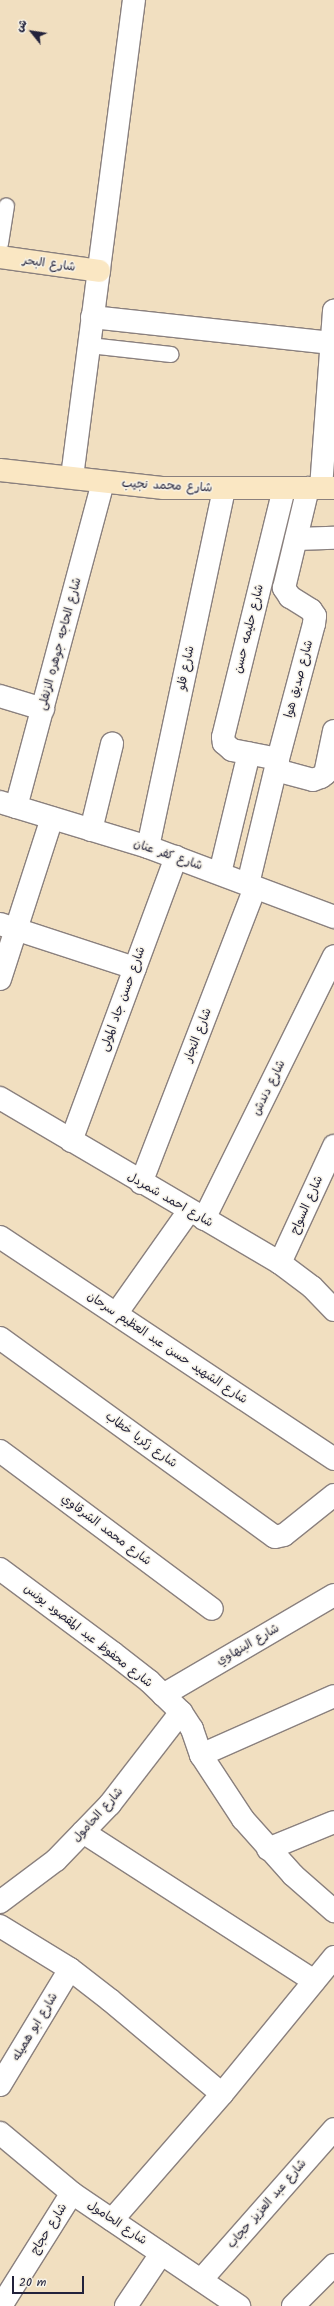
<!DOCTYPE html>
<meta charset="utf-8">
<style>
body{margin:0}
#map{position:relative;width:334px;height:2306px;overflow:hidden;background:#f1dfc0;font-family:Kalam,"Playpen Sans Arabic",sans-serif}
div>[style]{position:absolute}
.roads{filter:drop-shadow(1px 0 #8a807e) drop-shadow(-1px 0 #8a807e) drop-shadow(0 1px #8a807e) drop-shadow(0 -1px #8a807e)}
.lane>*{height:15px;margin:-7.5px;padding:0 7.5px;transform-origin:7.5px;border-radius:7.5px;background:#fff}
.street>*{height:22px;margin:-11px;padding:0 11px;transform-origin:11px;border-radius:11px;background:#fff}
.secondary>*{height:22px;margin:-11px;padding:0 11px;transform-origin:11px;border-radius:11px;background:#fae7c3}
span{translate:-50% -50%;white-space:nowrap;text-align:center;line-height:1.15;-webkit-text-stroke:3px #f7f3e8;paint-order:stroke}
.street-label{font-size:12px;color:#22223b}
.north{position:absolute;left:12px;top:12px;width:40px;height:40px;-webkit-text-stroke:3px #f7f3e8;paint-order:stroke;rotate:300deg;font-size:11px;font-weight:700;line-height:16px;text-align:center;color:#22223b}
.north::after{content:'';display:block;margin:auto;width:14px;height:18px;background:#22223b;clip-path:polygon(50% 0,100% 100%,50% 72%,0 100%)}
.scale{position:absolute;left:12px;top:2276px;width:72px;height:18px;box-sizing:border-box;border:2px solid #22223b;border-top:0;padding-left:5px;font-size:12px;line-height:14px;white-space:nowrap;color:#22223b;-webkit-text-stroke:3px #f7f3e8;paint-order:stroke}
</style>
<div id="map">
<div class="roads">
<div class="lane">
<div style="left:0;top:243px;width:38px;rotate:-81deg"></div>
<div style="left:89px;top:345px;width:82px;rotate:6.3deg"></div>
</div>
<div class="street">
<div style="left:92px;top:317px;width:241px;rotate:6.2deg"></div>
<div style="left:72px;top:477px;width:481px;rotate:-82.6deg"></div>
<div style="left:321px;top:488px;width:178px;rotate:-85.8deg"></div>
<div style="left:296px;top:539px;width:38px;rotate:-2deg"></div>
<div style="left:0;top:696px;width:45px;rotate:16.8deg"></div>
<div style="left:278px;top:759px;width:47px;rotate:-168.9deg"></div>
<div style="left:232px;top:750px;width:11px;rotate:-139deg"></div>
<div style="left:224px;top:743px;width:6px;rotate:-99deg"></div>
<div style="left:223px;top:737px;width:256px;rotate:-76.2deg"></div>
<div style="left:276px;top:770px;width:38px;rotate:15deg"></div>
<div style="left:313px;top:780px;width:9px;rotate:-21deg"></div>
<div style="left:321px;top:777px;width:5px;rotate:-37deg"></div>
<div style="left:325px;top:774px;width:44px;rotate:-78.2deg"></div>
<div style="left:0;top:802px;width:155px;rotate:16.9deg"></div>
<div style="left:148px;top:847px;width:199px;rotate:20.6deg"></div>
<div style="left:16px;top:807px;width:336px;rotate:-75deg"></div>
<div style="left:91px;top:830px;width:89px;rotate:-76.3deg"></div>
<div style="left:148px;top:847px;width:367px;rotate:-78deg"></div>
<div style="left:220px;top:873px;width:123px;rotate:-76.4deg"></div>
<div style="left:248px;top:884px;width:129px;rotate:-76.5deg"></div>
<div style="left:278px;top:759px;width:140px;rotate:-75.1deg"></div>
<div style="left:314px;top:624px;width:8px;rotate:-83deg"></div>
<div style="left:315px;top:616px;width:7px;rotate:-124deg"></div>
<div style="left:311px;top:610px;width:25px;rotate:-148deg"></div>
<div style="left:290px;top:597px;width:11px;rotate:-124deg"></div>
<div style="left:284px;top:588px;width:103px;rotate:-76.5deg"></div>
<div style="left:0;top:924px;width:142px;rotate:18.1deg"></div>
<div style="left:0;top:979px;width:169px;rotate:-72.1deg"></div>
<div style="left:0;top:1098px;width:325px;rotate:30.5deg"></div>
<div style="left:280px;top:1263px;width:40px;rotate:37deg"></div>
<div style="left:312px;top:1287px;width:32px;rotate:46deg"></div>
<div style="left:71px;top:1141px;width:303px;rotate:-69.7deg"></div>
<div style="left:141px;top:1183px;width:317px;rotate:-68.9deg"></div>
<div style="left:204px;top:1219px;width:293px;rotate:-63.7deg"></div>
<div style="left:0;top:1237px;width:401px;rotate:33.6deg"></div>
<div style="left:280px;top:1263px;width:129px;rotate:-65.2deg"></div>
<div style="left:116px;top:1314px;width:126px;rotate:-54.7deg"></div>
<div style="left:0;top:1338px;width:339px;rotate:35.9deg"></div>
<div style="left:275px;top:1537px;width:9px;rotate:-13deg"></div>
<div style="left:284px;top:1535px;width:64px;rotate:-38.7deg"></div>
<div style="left:0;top:1451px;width:264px;rotate:36.7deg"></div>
<div style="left:0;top:1569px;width:141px;rotate:36.6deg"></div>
<div style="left:113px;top:1653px;width:46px;rotate:37.9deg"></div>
<div style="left:149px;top:1681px;width:45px;rotate:44.1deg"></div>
<div style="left:181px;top:1712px;width:20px;rotate:57deg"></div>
<div style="left:192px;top:1729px;width:28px;rotate:71deg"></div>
<div style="left:201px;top:1755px;width:77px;rotate:56.7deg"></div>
<div style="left:243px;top:1819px;width:75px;rotate:48.2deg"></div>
<div style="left:293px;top:1875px;width:55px;rotate:41.3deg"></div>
<div style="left:163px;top:1695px;width:198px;rotate:-30.3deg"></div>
<div style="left:201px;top:1755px;width:145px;rotate:-23.9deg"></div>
<div style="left:83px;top:1832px;width:275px;rotate:32.8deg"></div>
<div style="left:268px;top:1849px;width:71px;rotate:-22.2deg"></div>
<div style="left:0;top:1902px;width:70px;rotate:-36.9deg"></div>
<div style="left:56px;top:1860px;width:78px;rotate:-46deg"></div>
<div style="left:110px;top:1804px;width:116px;rotate:-52.3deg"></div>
<div style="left:0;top:1926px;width:82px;rotate:31.6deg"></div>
<div style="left:70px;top:1969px;width:51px;rotate:37.8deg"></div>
<div style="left:110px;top:2000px;width:146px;rotate:40deg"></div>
<div style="left:0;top:2085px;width:135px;rotate:-58.9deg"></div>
<div style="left:0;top:2133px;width:94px;rotate:39.8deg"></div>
<div style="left:72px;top:2193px;width:202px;rotate:34.1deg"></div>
<div style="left:112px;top:2220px;width:167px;rotate:-48.9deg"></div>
<div style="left:222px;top:2094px;width:177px;rotate:-50.7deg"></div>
<div style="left:201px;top:2280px;width:201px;rotate:-48.6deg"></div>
<div style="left:1px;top:2306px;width:133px;rotate:-57.9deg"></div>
<div style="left:126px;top:2306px;width:63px;rotate:-56.1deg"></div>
<div style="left:293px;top:2306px;width:58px;rotate:-45deg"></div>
</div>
<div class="secondary">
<div style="left:0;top:257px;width:100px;rotate:8deg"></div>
<div style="left:0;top:470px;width:165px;rotate:6.3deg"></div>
<div style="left:164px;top:488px;width:170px"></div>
</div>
</div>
<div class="street-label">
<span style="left:49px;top:264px;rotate:8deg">شارع البحر</span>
<span style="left:167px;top:486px;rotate:3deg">شارع محمد نجيب</span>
<span style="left:249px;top:629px;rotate:-76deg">شارع حليمه حسن</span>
<span style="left:60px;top:644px;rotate:-75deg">شارع الحاجه جوهره الزنفلى</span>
<span style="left:186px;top:668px;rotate:-78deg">شارع فلو</span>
<span style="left:299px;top:679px;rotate:-75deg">شارع صديق هوا</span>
<span style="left:168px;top:855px;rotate:19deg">شارع كفر عنان</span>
<span style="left:123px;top:999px;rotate:-70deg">شارع حسن جاد المولى</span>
<span style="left:198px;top:1035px;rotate:-69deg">شارع النجار</span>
<span style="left:269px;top:1088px;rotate:-64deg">شارع دندش</span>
<span style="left:170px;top:1200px;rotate:30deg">شارع احمد شمردل</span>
<span style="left:307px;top:1205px;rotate:-66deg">شارع السواح</span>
<span style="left:167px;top:1348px;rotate:34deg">شارع الشهيد حسن عبد العظيم سرحان</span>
<span style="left:141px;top:1440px;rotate:36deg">شارع زكريا خطاب</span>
<span style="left:106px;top:1530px;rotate:37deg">شارع محمد الشرقاوي</span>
<span style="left:88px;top:1636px;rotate:38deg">شارع محفوظ عبد المقصود يونس</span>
<span style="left:248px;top:1645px;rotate:-30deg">شارع البنهاوي</span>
<span style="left:98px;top:1815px;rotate:-48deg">شارع الحامول</span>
<span style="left:35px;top:2027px;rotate:-59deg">شارع ابو هميله</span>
<span style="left:267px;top:2204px;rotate:-49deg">شارع عبد العزيز حجاب</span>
<span style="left:117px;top:2223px;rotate:34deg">شارع الحامول</span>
<span style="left:49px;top:2229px;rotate:-58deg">شارع حجاج</span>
</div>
<div class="north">ش</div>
<div class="scale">20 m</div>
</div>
